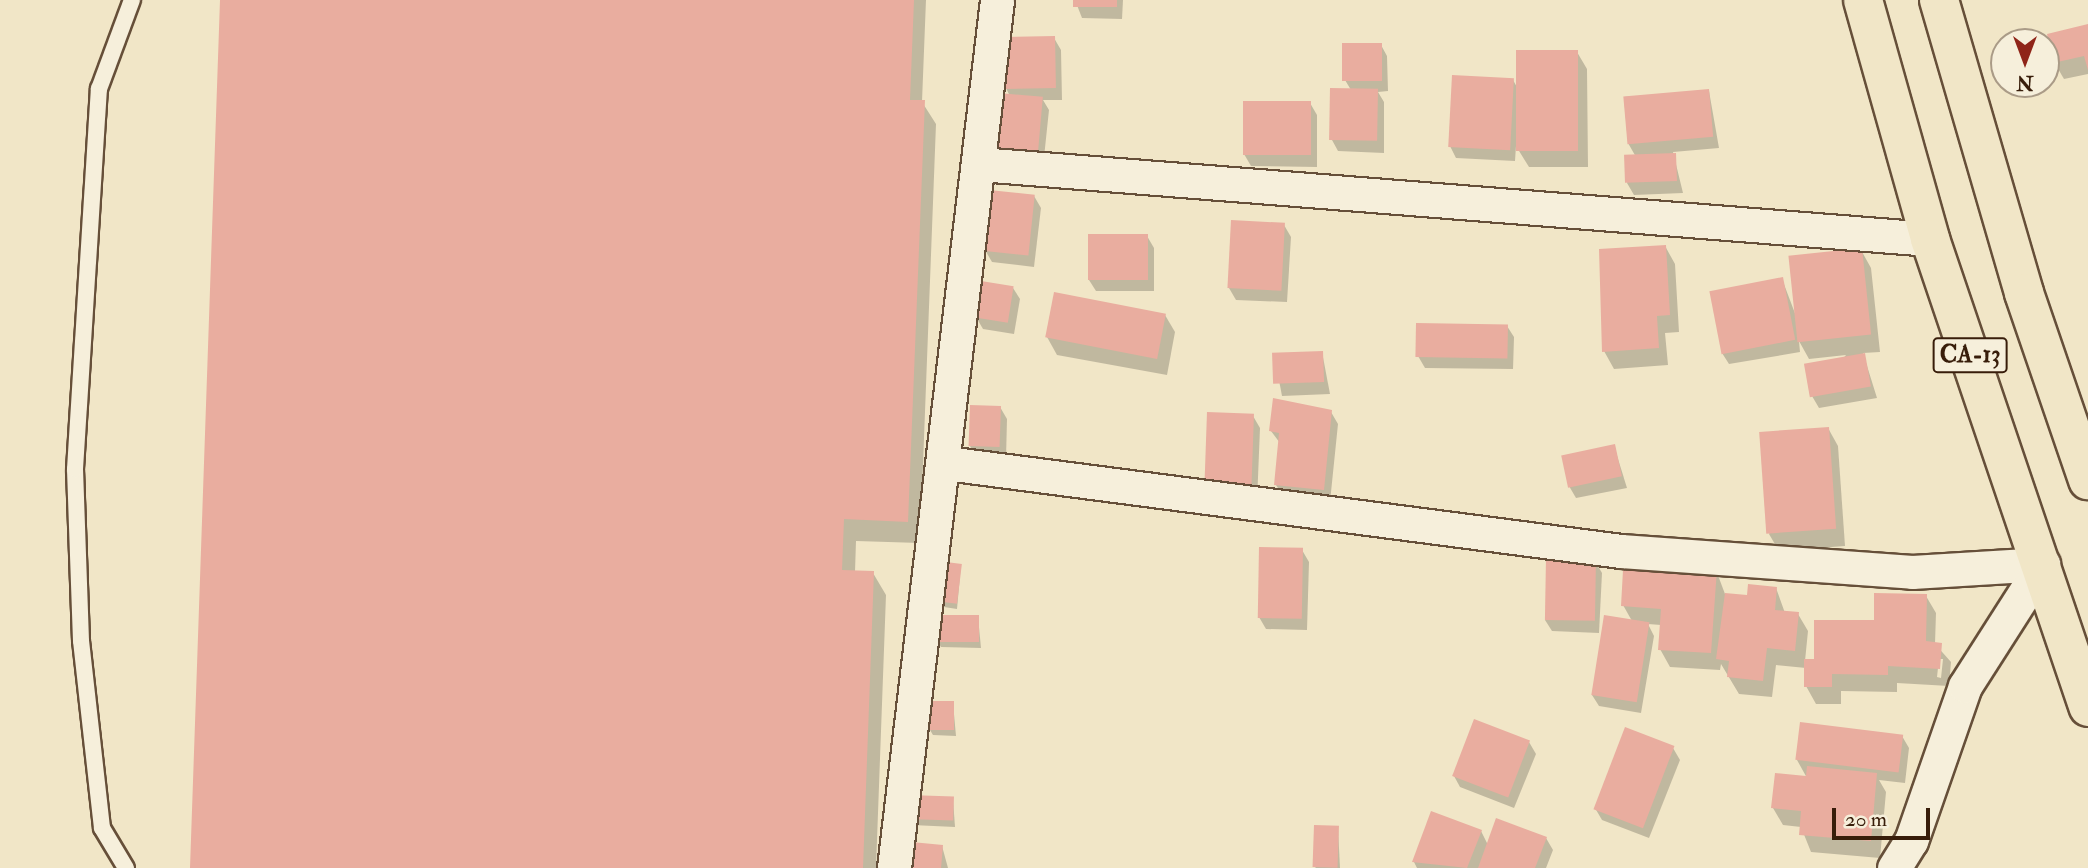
<!DOCTYPE html>
<style>
body{margin:0}
#map{position:relative;width:2088px;height:868px;overflow:hidden;background:#f1e6c7;font-family:"IM FELL Double Pica",serif}
div>[style]{position:absolute}
.shadow>*{inset:0;background:#0003}
.building>*{inset:0;background:#e9ad9f;transform-origin:0 0}
.roads{filter:drop-shadow(2px 0 #664f39) drop-shadow(-2px 0 #664f39) drop-shadow(0 2px #664f39) drop-shadow(0 -2px #664f39)}
.service>*{height:16px;margin:-8px;padding:0 8px;transform-origin:8px;border-radius:8px;background:#f6efdb}
.minor>*{height:33px;margin:-16.5px;padding:0 16.5px;transform-origin:16.5px;border-radius:16.5px;background:#f6efdb}
.trunk>*{height:38px;margin:-19px;padding:0 19px;transform-origin:19px;border-radius:19px;background:#f1e6c7}
span{translate:-50% -50%;white-space:nowrap;text-align:center;line-height:1.15;-webkit-text-stroke:6px #f6efdb;paint-order:stroke}
.shield-label span{padding:2px 5px;background:#f6efdb;border:2px solid;border-radius:5px;-webkit-text-stroke-width:0}
.shield-label{font-size:24px;color:#381d0a;font-weight:700}
.north{position:absolute;left:1990px;top:28px;width:70px;height:70px;box-sizing:border-box;background:#f6efdb;border:2px solid #aa9b87;border-radius:50%;rotate:180deg;font-size:19px;font-weight:700;line-height:28px;text-align:center;color:#381d0a}
.north::after{content:'';display:block;margin:auto;width:24px;height:32px;background:#8f2418;clip-path:polygon(50% 0,100% 100%,50% 72%,0 100%)}
.scale{position:absolute;left:1832px;top:808px;width:98px;height:32px;box-sizing:border-box;border:4px solid #381d0a;border-top:0;padding-left:9px;font-size:21px;line-height:24px;white-space:nowrap;color:#381d0a;-webkit-text-stroke:5px #f6efdb;paint-order:stroke}
</style>
<div id="map">
<div class="shadow">
<div style="clip-path:polygon(222px 0,926px 0,922px 102px,936px 124px,920px 543px,856px 541px,855px 572px,873px 573px,886px 595px,876px 868px,191px 868px)"></div>
<div style="clip-path:polygon(1075px 0,1123px 0,1122px 19px,1082px 18px)"></div>
<div style="clip-path:polygon(2088px 27px,2088px 74px,2064px 79px,2054px 62px)"></div>
<div style="clip-path:polygon(1054px 38px,1061px 50px,1062px 100px,1043px 100px,1049px 110px,1043px 167px,1006px 88px)"></div>
<div style="clip-path:polygon(1381px 45px,1387px 56px,1388px 91px,1378px 92px,1384px 102px,1384px 153px,1338px 151px,1332px 140px,1351px 90px,1345px 80px)"></div>
<div style="clip-path:polygon(1577px 52px,1587px 69px,1588px 167px,1529px 167px,1516px 146px,1515px 161px,1456px 158px,1450px 146px,1513px 80px,1518px 89px)"></div>
<div style="clip-path:polygon(1709px 91px,1719px 148px,1673px 152px,1683px 193px,1634px 195px,1627px 183px,1636px 157px,1628px 143px,1624px 97px)"></div>
<div style="clip-path:polygon(1310px 103px,1317px 115px,1317px 167px,1251px 166px,1244px 154px)"></div>
<div style="clip-path:polygon(1034px 196px,1041px 208px,1034px 267px,992px 262px,985px 250px)"></div>
<div style="clip-path:polygon(1284px 225px,1291px 237px,1287px 302px,1236px 300px,1229px 288px)"></div>
<div style="clip-path:polygon(1147px 236px,1154px 248px,1154px 291px,1096px 291px,1089px 280px)"></div>
<div style="clip-path:polygon(1665px 246px,1675px 264px,1679px 332px,1665px 333px,1668px 365px,1614px 369px,1604px 351px)"></div>
<div style="clip-path:polygon(1861px 250px,1871px 268px,1880px 352px,1863px 353px,1877px 398px,1819px 408px,1812px 396px,1846px 355px,1809px 359px,1799px 341px,1800px 352px,1729px 364px,1722px 353px,1782px 279px,1796px 316px)"></div>
<div style="clip-path:polygon(1013px 288px,1020px 299px,1014px 334px,983px 329px,976px 317px)"></div>
<div style="clip-path:polygon(1165px 315px,1175px 332px,1167px 375px,1057px 355px,1047px 337px)"></div>
<div style="clip-path:polygon(1507px 326px,1514px 337px,1513px 369px,1425px 368px,1418px 356px)"></div>
<div style="clip-path:polygon(1322px 352px,1330px 394px,1282px 396px,1274px 354px)"></div>
<div style="clip-path:polygon(1000px 407px,1007px 419px,1006px 459px,977px 458px,970px 446px)"></div>
<div style="clip-path:polygon(1331px 412px,1338px 424px,1330px 502px,1283px 496px,1276px 485px,1280px 443px,1271px 431px)"></div>
<div style="clip-path:polygon(1253px 416px,1260px 428px,1257px 502px,1212px 500px)"></div>
<div style="clip-path:polygon(1828px 428px,1838px 446px,1845px 546px,1779px 551px,1769px 534px)"></div>
<div style="clip-path:polygon(1614px 446px,1627px 488px,1576px 498px,1569px 486px)"></div>
<div style="clip-path:polygon(1302px 550px,1309px 562px,1307px 630px,1266px 629px,1259px 617px)"></div>
<div style="clip-path:polygon(1595px 561px,1602px 573px,1599px 633px,1552px 631px,1545px 620px)"></div>
<div style="clip-path:polygon(961px 565px,957px 609px,944px 607px,941px 601px)"></div>
<div style="clip-path:polygon(evenodd,1716px 570px,1725px 594px,1749px 597px,1776px 588px,1785px 613px,1798px 614px,1808px 631px,1805px 661px,1816px 661px,1926px 596px,1936px 613px,1935px 644px,1951px 662px,1949px 686px,1897px 683px,1897px 692px,1841px 691px,1841px 704px,1816px 704px,1806px 686px,1806px 668px,1776px 665px,1772px 697px,1739px 694px,1721px 664px,1720px 670px,1670px 667px,1660px 649px,1661px 625px,1648px 624px,1654px 636px,1641px 713px,1599px 706px,1592px 695px,1632px 621px,1623px 605px,1666px 574px,1716px 570px,1939px 659px,1943px 659px,1941px 678px,1937px 677px,1939px 659px)"></div>
<div style="clip-path:polygon(978px 617px,981px 648px,941px 647px,938px 642px)"></div>
<div style="clip-path:polygon(953px 703px,956px 736px,933px 735px,930px 730px)"></div>
<div style="clip-path:polygon(1902px 736px,1909px 748px,1905px 783px,1879px 780px,1886px 792px,1880px 858px,1811px 852px,1801px 827px,1783px 825px,1773px 808px,1807px 778px,1797px 760px)"></div>
<div style="clip-path:polygon(1529px 742px,1536px 754px,1514px 808px,1460px 787px,1454px 776px)"></div>
<div style="clip-path:polygon(1673px 748px,1680px 760px,1649px 838px,1602px 820px,1595px 808px)"></div>
<div style="clip-path:polygon(953px 799px,955px 827px,912px 825px,908px 819px)"></div>
<div style="clip-path:polygon(1338px 828px,1340px 868px,1316px 868px,1315px 867px)"></div>
<div style="clip-path:polygon(1481px 831px,1488px 845px,1546px 838px,1553px 850px,1546px 868px,1417px 868px,1414px 862px)"></div>
<div style="clip-path:polygon(942px 846px,948px 868px,901px 868px)"></div>
</div>
<div class="building">
<div style="clip-path:polygon(220px 0,914px 0,910px 100px,925px 100px,908px 522px,844px 519px,842px 570px,874px 571px,863px 868px,190px 868px)"></div>
<div style="left:1073px;top:0;width:44px;height:7px"></div>
<div style="clip-path:polygon(2088px 24px,2088px 70px,2084px 56px,2053px 63px,2047px 34px)"></div>
<div style="left:1055px;top:36px;width:52px;height:51px;rotate:89deg"></div>
<div style="left:1342px;top:43px;width:40px;height:38px"></div>
<div style="left:1516px;top:50px;width:62px;height:101px"></div>
<div style="left:1452px;top:75px;width:62px;height:72px;rotate:3deg"></div>
<div style="left:1330px;top:88px;width:48px;height:52px;rotate:1deg"></div>
<div style="left:1709px;top:89px;width:48px;height:86px;rotate:85deg"></div>
<div style="left:999px;top:93px;width:44px;height:59px;rotate:5deg"></div>
<div style="left:1243px;top:101px;width:68px;height:54px"></div>
<div style="left:1676px;top:153px;width:28px;height:52px;rotate:88deg"></div>
<div style="left:989px;top:190px;width:46px;height:61px;rotate:6deg"></div>
<div style="left:1231px;top:220px;width:54px;height:68px;rotate:3deg"></div>
<div style="left:1148px;top:234px;width:46px;height:60px;rotate:90deg"></div>
<div style="clip-path:polygon(1666px 245px,1670px 315px,1657px 316px,1659px 348px,1602px 352px,1599px 249px)"></div>
<div style="left:1862px;top:248px;width:87px;height:74px;rotate:84deg"></div>
<div style="left:1783px;top:277px;width:64px;height:75px;rotate:79deg"></div>
<div style="left:981px;top:281px;width:33px;height:37px;rotate:9deg"></div>
<div style="left:1054px;top:292px;width:114px;height:46px;rotate:11deg"></div>
<div style="left:1416px;top:323px;width:92px;height:34px;rotate:1deg"></div>
<div style="left:1323px;top:351px;width:31px;height:51px;rotate:88deg"></div>
<div style="left:1865px;top:353px;width:34px;height:62px;rotate:80deg"></div>
<div style="clip-path:polygon(1273px 398px,1332px 410px,1324px 490px,1274px 485px,1279px 433px,1269px 431px)"></div>
<div style="left:970px;top:405px;width:31px;height:41px;rotate:2deg"></div>
<div style="left:1207px;top:412px;width:47px;height:77px;rotate:2deg"></div>
<div style="left:1829px;top:427px;width:102px;height:70px;rotate:86deg"></div>
<div style="left:1615px;top:444px;width:33px;height:55px;rotate:78deg"></div>
<div style="left:1259px;top:547px;width:44px;height:71px;rotate:1deg"></div>
<div style="left:1546px;top:558px;width:50px;height:62px;rotate:1deg"></div>
<div style="left:946px;top:562px;width:16px;height:40px;rotate:7deg"></div>
<div style="clip-path:polygon(1665px 565px,1717px 569px,1711px 653px,1658px 650px,1661px 609px,1621px 606px,1623px 570px,1664px 572px)"></div>
<div style="clip-path:polygon(1748px 584px,1777px 587px,1775px 610px,1799px 612px,1795px 651px,1767px 648px,1763px 681px,1727px 677px,1729px 661px,1716px 659px,1725px 593px,1747px 595px)"></div>
<div style="clip-path:polygon(1874px 593px,1927px 594px,1926px 641px,1942px 643px,1940px 669px,1888px 666px,1888px 675px,1832px 674px,1832px 687px,1804px 687px,1804px 659px,1814px 659px,1814px 620px,1874px 620px)"></div>
<div style="left:937px;top:615px;width:42px;height:27px"></div>
<div style="left:1604px;top:615px;width:46px;height:81px;rotate:9deg"></div>
<div style="left:928px;top:701px;width:26px;height:29px"></div>
<div style="left:1474px;top:719px;width:60px;height:61px;rotate:21deg"></div>
<div style="left:1800px;top:722px;width:104px;height:38px;rotate:7deg"></div>
<div style="left:1625px;top:727px;width:53px;height:88px;rotate:21deg"></div>
<div style="clip-path:polygon(1807px 766px,1877px 773px,1871px 841px,1799px 835px,1801px 811px,1771px 808px,1775px 773px,1806px 776px)"></div>
<div style="left:908px;top:795px;width:46px;height:24px;rotate:2deg"></div>
<div style="clip-path:polygon(1431px 811px,1482px 830px,1467px 868px,1412px 862px)"></div>
<div style="clip-path:polygon(1496px 818px,1547px 837px,1535px 868px,1478px 868px)"></div>
<div style="left:1314px;top:825px;width:25px;height:42px;rotate:2deg"></div>
<div style="clip-path:polygon(901px 841px,943px 845px,941px 868px,899px 868px)"></div>
</div>
<div class="roads">
<div class="service">
<div style="left:126px;top:868px;width:47px;rotate:-121deg"></div>
<div style="left:102px;top:828px;width:188px;rotate:-96.4deg"></div>
<div style="left:81px;top:641px;width:172px;rotate:-92deg"></div>
<div style="left:75px;top:469px;width:381px;rotate:-86.4deg"></div>
<div style="left:99px;top:89px;width:95px;rotate:-69.7deg"></div>
</div>
<div class="minor">
<div style="left:979px;top:164px;width:954px;rotate:4.51deg"></div>
<div style="left:946px;top:463px;width:681px;rotate:7.43deg"></div>
<div style="left:1621px;top:551px;width:292px;rotate:4.1deg"></div>
<div style="left:1912px;top:572px;width:131px;rotate:-3.5deg"></div>
<div style="left:894px;top:868px;width:874px;rotate:-83.23deg"></div>
<div style="left:1894px;top:868px;width:32px;rotate:-58deg"></div>
<div style="left:1911px;top:841px;width:164px;rotate:-70.8deg"></div>
<div style="left:1965px;top:686px;width:145px;rotate:-57.4deg"></div>
</div>
<div class="trunk">
<div style="left:1863px;top:0;width:248px;rotate:74.3deg"></div>
<div style="left:1930px;top:239px;width:494px;rotate:71.3deg"></div>
<div style="left:1939px;top:0;width:305px;rotate:73.8deg"></div>
<div style="left:2024px;top:293px;width:198px;rotate:71.1deg"></div>
</div>
</div>
<div class="shield-label">
<span style="left:1970px;top:355px">CA-13</span>
</div>
<div class="north">N</div>
<div class="scale">20 m</div>
</div>
